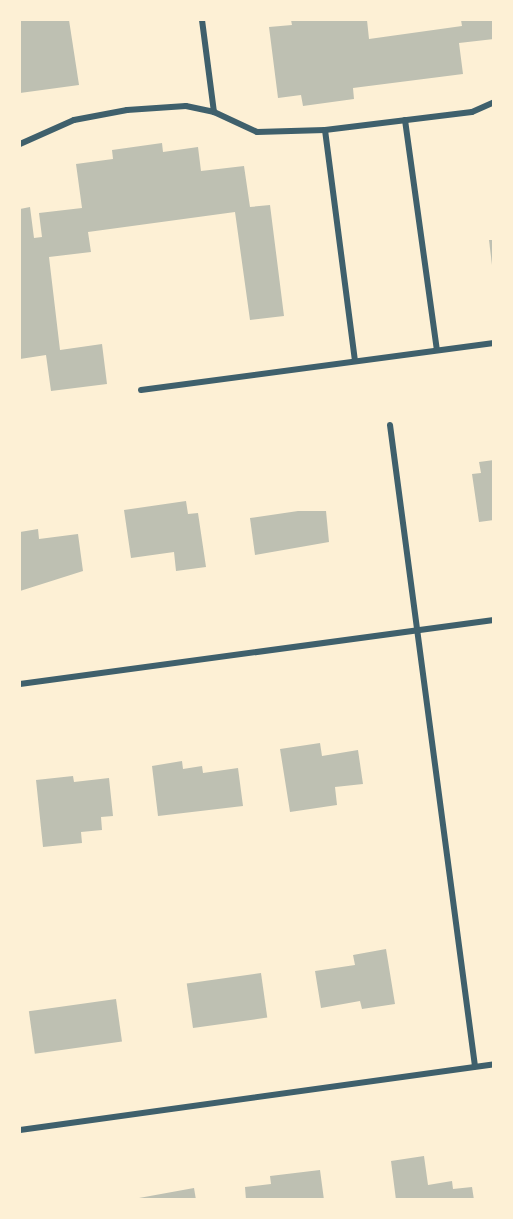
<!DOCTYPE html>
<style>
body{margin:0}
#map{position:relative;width:513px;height:1219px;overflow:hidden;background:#fdf0d5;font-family:"PT Sans",sans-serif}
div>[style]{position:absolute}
.building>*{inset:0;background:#bec0b2;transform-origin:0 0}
.minor>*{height:6px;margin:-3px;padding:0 3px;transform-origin:3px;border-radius:3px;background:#3f606c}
span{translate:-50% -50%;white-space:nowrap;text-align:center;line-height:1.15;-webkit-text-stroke:4.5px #fdf0d5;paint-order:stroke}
.frame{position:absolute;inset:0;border:21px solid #fdf0d5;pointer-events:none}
</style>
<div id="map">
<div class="building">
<div style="clip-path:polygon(20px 20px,69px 20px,79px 85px,20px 93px)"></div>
<div style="clip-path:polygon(291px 20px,367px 20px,369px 39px,462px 26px,461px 20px,494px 20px,494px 39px,459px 43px,463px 74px,353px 88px,354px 99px,303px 106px,301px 95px,278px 98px,269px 27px,292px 25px)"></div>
<div style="clip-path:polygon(162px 143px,163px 152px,198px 147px,201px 171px,244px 166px,250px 207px,270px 205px,284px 316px,250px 320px,235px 212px,88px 232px,91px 252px,49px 257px,60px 350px,102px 344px,107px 384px,51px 391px,46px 355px,20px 359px,20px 209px,30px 207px,34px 238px,42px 237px,39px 213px,82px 208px,76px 164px,113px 159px,112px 150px)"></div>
<div style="clip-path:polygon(489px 240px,494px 240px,494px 265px,492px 265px)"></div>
<div style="clip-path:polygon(494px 460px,494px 520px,479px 522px,472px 474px,481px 473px,479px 462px)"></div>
<div style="clip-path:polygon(186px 501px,188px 514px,198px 513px,206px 567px,176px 571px,174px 552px,131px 558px,124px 510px)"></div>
<div style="clip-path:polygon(298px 511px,326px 511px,329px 542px,255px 555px,250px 518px)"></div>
<div style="clip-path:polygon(38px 529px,39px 539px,78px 534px,83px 571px,20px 591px,20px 532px)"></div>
<div style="clip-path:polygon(320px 743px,322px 756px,358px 750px,363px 784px,335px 787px,337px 805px,290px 812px,280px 749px)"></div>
<div style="clip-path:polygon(182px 761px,183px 769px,202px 766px,203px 773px,238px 768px,243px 806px,158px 816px,152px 766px)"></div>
<div style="clip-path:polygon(73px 776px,74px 782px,109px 778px,113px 816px,101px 817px,102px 830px,81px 832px,82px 843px,43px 847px,36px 780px)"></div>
<div style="clip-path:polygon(386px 949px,395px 1004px,362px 1009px,360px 1001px,321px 1008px,315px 971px,355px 965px,353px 955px)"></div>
<div style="left:261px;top:973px;width:45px;height:75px;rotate:82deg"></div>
<div style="left:116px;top:999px;width:43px;height:88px;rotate:82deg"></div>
<div style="clip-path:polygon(424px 1156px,428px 1185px,452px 1181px,453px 1189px,472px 1187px,474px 1200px,396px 1200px,391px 1161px)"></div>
<div style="clip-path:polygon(320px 1170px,324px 1200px,246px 1200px,245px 1187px,271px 1184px,270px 1176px)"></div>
<div style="clip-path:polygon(194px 1188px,196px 1200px,139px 1200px,139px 1198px)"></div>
</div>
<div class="minor">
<div style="left:202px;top:20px;width:93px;rotate:82.6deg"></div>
<div style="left:214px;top:112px;width:47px;rotate:24.9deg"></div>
<div style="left:257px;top:132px;width:68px;rotate:-1.7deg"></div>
<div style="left:325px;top:130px;width:148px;rotate:-7deg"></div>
<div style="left:472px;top:112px;width:24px;rotate:-24deg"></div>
<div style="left:405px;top:120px;width:232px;rotate:82.1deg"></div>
<div style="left:325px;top:130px;width:233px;rotate:82.6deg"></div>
<div style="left:20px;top:144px;width:59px;rotate:-24deg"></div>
<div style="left:74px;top:120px;width:54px;rotate:-10.7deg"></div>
<div style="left:127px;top:110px;width:59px;rotate:-3.9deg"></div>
<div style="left:186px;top:106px;width:29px;rotate:12deg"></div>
<div style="left:141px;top:390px;width:356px;rotate:-7.6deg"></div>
<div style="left:390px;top:425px;width:647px;rotate:82.45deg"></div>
<div style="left:20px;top:684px;width:478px;rotate:-7.7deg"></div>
<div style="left:20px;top:1130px;width:479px;rotate:-7.9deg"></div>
</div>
<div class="frame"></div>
</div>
